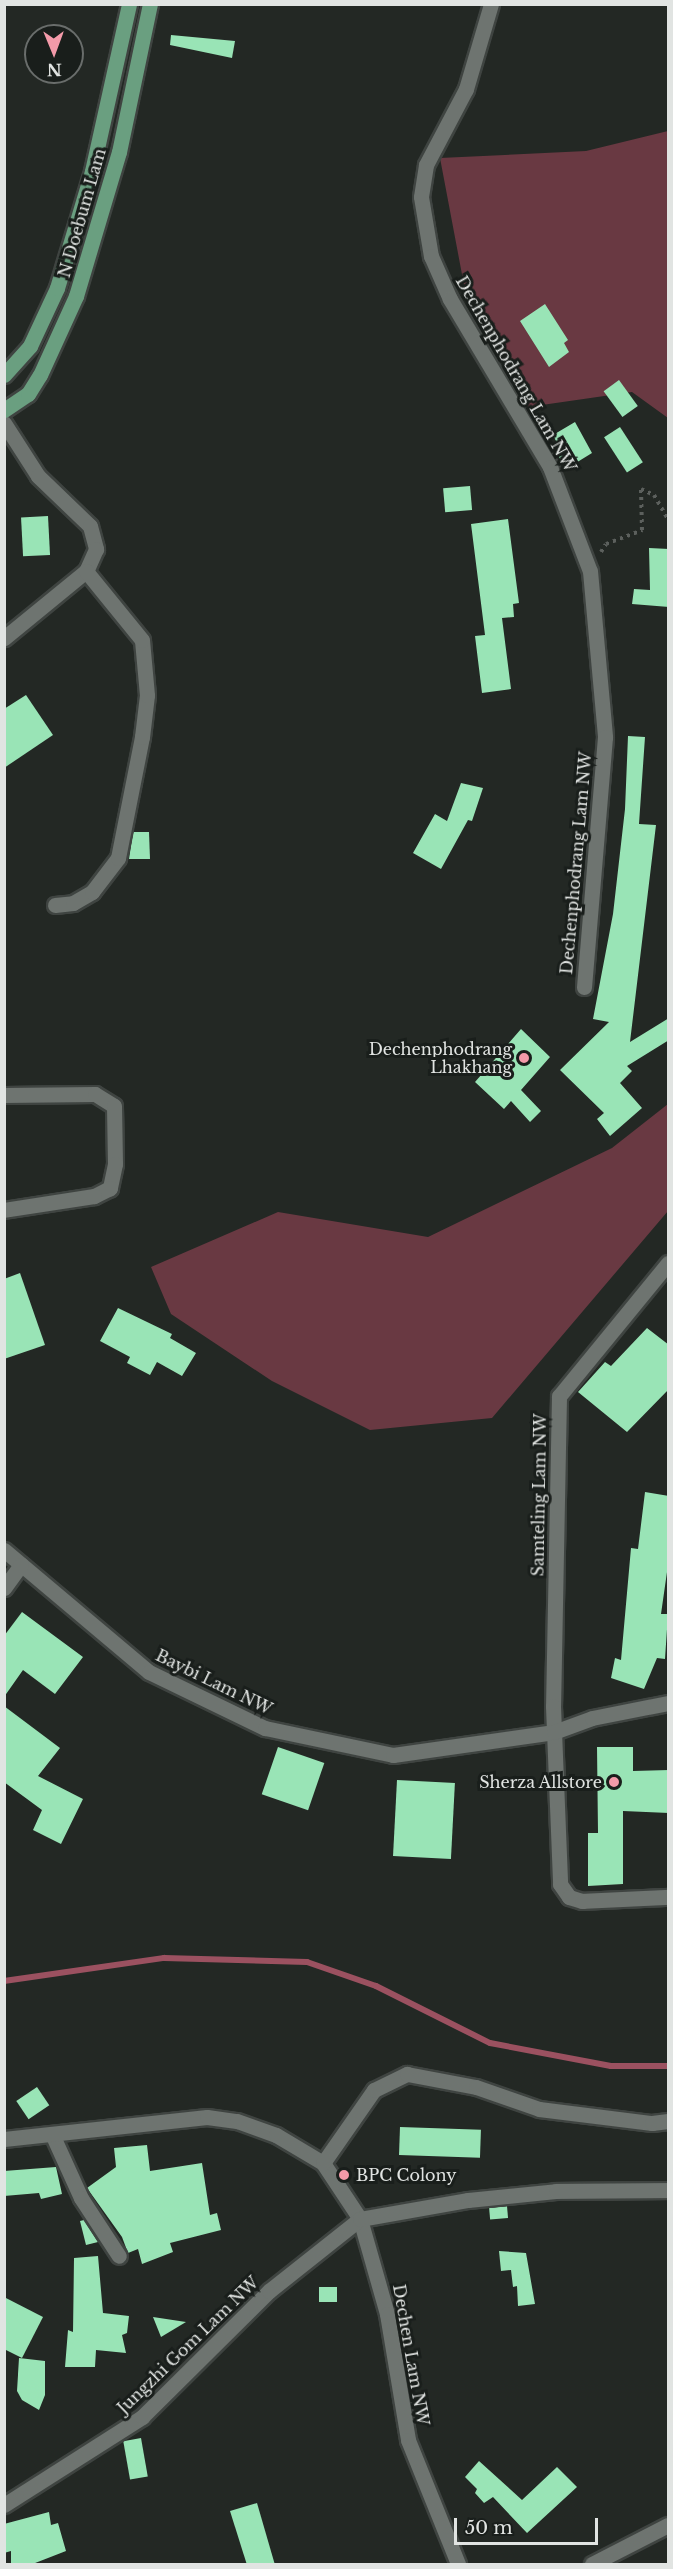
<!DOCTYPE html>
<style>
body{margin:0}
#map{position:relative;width:673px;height:2569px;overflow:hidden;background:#232824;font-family:"Libre Baskerville",serif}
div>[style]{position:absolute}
.green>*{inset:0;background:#693942}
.stream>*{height:6px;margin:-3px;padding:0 3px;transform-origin:3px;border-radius:3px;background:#9b5160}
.building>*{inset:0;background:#99e4b6;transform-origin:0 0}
.path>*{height:4px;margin-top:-2px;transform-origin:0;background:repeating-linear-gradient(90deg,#5c605d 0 3px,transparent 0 7.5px)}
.roads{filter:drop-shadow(2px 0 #3f4441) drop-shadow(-2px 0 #3f4441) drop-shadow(0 2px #3f4441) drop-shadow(0 -2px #3f4441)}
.minor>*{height:15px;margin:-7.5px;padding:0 7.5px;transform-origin:7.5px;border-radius:7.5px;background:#6e7470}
.major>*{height:15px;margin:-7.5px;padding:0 7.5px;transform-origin:7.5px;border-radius:7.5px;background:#6a9f80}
.dots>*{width:16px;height:16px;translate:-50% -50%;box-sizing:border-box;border:3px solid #191e1b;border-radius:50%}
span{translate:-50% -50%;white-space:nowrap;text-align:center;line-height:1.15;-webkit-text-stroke:6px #191e1b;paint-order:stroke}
.street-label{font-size:16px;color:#e1e4e2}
.poi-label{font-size:16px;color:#e1e4e2}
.right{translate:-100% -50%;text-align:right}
.left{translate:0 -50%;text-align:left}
.frame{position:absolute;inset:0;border:6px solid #e1e4e2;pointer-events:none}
.north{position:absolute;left:24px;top:24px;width:60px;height:60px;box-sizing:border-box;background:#191e1b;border:2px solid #696d6b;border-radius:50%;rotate:179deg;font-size:16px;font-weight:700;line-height:24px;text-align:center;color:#e1e4e2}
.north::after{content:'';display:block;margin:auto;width:21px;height:27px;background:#f39aa9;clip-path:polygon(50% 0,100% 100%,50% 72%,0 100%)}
.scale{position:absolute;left:454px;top:2518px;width:144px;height:27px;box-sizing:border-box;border:3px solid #e1e4e2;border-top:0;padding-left:8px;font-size:18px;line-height:21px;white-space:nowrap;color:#e1e4e2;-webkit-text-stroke:4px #191e1b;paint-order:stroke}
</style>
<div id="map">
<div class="green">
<div style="clip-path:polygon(668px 131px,668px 418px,632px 392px,528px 407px,464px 285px,440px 158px,586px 151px)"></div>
<div style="clip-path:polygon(668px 1104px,668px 1211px,492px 1418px,370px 1430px,272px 1381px,171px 1314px,151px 1267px,278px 1212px,428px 1237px,612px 1148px)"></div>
</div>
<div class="stream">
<div style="left:4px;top:1981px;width:162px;rotate:-8.2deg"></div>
<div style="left:164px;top:1958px;width:143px;rotate:1.6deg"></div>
<div style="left:307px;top:1962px;width:73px;rotate:19.2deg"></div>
<div style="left:376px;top:1986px;width:127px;rotate:26.6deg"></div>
<div style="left:490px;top:2043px;width:123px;rotate:10.8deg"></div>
<div style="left:611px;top:2066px;width:57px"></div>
</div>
<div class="building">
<div style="clip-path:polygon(171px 35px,235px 41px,232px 58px,170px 45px)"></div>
<div style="clip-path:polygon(545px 304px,568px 340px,564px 343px,569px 352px,549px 367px,520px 321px)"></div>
<div style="left:619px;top:380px;width:32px;height:19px;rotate:54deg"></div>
<div style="clip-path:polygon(575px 422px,592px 453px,566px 469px,556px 452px,560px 449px,553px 435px)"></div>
<div style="left:620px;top:427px;width:42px;height:19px;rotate:57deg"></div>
<div style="left:470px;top:486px;width:24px;height:27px;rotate:85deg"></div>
<div style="left:48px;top:516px;width:39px;height:27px;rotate:87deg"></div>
<div style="clip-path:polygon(508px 519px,519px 603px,513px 604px,514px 617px,502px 618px,511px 689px,482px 693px,475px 636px,485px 635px,471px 524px)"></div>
<div style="clip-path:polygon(649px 548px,669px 549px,669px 607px,632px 604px,634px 589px,650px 590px)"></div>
<div style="clip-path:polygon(26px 695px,53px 735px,4px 768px,4px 709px)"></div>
<div style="clip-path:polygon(628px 736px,645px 737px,639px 824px,656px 825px,630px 1042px,669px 1018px,669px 1040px,627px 1066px,632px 1071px,620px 1083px,642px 1108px,610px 1136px,597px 1119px,604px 1113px,560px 1070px,609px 1022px,593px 1019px,613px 914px,625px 809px)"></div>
<div style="clip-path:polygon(461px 783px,483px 788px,472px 821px,468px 820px,441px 869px,413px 853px,435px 814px,447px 821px)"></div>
<div style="clip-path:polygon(133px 832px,149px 832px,150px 859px,129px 859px)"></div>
<div style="clip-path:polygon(521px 1029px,550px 1057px,521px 1090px,541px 1111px,530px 1122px,511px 1101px,504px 1109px,475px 1082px)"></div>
<div style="clip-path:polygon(20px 1273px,45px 1345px,4px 1359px,4px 1279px)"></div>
<div style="clip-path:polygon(118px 1308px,172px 1334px,170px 1338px,196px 1353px,182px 1376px,157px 1362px,150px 1375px,127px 1363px,130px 1357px,100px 1341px)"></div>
<div style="clip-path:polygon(647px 1328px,669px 1345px,669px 1389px,627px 1432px,578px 1392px,605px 1362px,611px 1366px)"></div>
<div style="clip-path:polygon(645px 1492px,669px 1496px,669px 1558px,661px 1614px,668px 1614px,665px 1659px,657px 1658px,644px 1689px,611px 1678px,615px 1658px,621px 1660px,631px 1548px,638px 1549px)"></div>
<div style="clip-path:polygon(22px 1612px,83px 1657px,55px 1694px,23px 1670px,4px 1697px,4px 1636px)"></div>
<div style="clip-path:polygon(4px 1706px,60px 1748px,38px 1776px,83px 1799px,61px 1844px,33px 1830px,42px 1810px,4px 1782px)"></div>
<div style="left:278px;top:1747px;width:49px;height:50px;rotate:19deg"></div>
<div style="clip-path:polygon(597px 1747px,633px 1747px,633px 1771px,669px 1770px,669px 1813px,623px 1811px,623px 1884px,588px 1886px,588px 1833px,598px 1833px)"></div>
<div style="left:397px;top:1780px;width:58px;height:76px;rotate:3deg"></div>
<div style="left:37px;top:2087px;width:22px;height:25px;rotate:56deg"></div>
<div style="left:400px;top:2127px;width:81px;height:28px;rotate:2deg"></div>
<div style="clip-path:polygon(147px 2145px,150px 2171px,202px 2163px,210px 2215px,217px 2213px,221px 2230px,170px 2243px,173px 2252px,142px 2264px,138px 2249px,128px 2253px,122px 2237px,87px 2188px,116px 2167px,114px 2148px)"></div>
<div style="clip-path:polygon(56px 2167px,62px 2194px,41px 2199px,39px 2193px,4px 2196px,4px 2171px)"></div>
<div style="left:507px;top:2206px;width:12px;height:18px;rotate:85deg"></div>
<div style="clip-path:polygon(84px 2220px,98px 2242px,86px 2245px,80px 2221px)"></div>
<div style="clip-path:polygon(499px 2251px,526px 2253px,535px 2304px,518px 2306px,517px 2286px,513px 2287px,511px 2270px,501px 2271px)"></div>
<div style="clip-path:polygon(98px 2256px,103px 2313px,129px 2316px,127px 2333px,122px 2335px,126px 2353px,96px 2350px,95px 2367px,65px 2367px,68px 2330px,73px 2332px,74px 2258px)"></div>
<div style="left:337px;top:2287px;width:15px;height:18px;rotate:90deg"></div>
<div style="clip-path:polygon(4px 2297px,43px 2317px,22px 2358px,4px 2349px)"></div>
<div style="clip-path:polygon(153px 2317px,186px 2322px,161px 2337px)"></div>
<div style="clip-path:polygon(19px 2358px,45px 2361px,45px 2395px,39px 2410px,22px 2400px,17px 2391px)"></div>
<div style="left:141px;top:2438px;width:39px;height:18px;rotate:80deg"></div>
<div style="clip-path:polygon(479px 2461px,522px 2500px,557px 2467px,577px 2487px,527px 2533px,493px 2497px,484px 2503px,475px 2493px,477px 2489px,465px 2477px)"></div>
<div style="clip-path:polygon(257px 2503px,275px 2565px,247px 2565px,230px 2511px)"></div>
<div style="clip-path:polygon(49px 2512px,51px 2525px,58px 2523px,66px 2551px,30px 2565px,11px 2565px,11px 2551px,4px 2553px,4px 2524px)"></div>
</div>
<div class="path">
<div style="left:601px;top:552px;width:9px;rotate:-58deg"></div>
<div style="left:606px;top:544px;width:39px;rotate:-21deg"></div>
<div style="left:642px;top:530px;width:41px;rotate:-91.4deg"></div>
<div style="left:641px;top:489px;width:14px;rotate:25deg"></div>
<div style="left:654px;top:495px;width:28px;rotate:60deg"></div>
</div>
<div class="roads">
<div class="minor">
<div style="left:491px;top:4px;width:89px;rotate:106.4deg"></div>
<div style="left:466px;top:89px;width:86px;rotate:117.8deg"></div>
<div style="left:426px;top:165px;width:32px;rotate:99deg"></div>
<div style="left:421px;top:197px;width:60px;rotate:80.4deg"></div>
<div style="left:431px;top:256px;width:47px;rotate:66.2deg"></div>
<div style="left:450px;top:299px;width:196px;rotate:59.2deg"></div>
<div style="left:550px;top:467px;width:111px;rotate:69deg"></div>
<div style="left:590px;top:571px;width:167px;rotate:84.8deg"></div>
<div style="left:605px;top:737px;width:251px;rotate:94.8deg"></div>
<div style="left:4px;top:423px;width:63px;rotate:57.3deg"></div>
<div style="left:38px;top:476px;width:72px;rotate:43.9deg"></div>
<div style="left:90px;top:526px;width:24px;rotate:75deg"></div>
<div style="left:96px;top:549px;width:24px;rotate:114deg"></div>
<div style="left:86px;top:571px;width:106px;rotate:140.7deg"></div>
<div style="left:55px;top:905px;width:18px;rotate:-6deg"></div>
<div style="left:73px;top:903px;width:22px;rotate:-30deg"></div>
<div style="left:92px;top:892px;width:43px;rotate:-52.6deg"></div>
<div style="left:118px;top:858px;width:123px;rotate:-78.8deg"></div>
<div style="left:142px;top:737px;width:42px;rotate:-83.2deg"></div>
<div style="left:147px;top:695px;width:55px;rotate:-95.2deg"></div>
<div style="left:142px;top:640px;width:89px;rotate:-129.1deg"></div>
<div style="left:4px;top:1095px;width:91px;rotate:-0.6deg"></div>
<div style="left:95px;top:1094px;width:22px;rotate:32deg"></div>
<div style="left:114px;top:1106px;width:58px;rotate:89deg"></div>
<div style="left:115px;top:1164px;width:25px;rotate:102deg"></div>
<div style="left:110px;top:1188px;width:18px;rotate:153deg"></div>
<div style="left:94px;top:1196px;width:91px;rotate:171.2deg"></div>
<div style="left:668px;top:1263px;width:172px;rotate:129.3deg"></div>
<div style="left:559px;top:1396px;width:310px;rotate:91.1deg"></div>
<div style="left:553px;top:1706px;width:178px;rotate:87.7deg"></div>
<div style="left:560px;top:1884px;width:16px;rotate:55deg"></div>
<div style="left:569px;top:1897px;width:14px;rotate:17deg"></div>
<div style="left:582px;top:1901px;width:86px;rotate:-2.7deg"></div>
<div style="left:4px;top:1550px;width:189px;rotate:40.1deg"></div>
<div style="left:149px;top:1672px;width:129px;rotate:25.8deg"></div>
<div style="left:265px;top:1728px;width:131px;rotate:11.9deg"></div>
<div style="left:393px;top:1755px;width:163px;rotate:-8.1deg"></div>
<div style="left:554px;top:1732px;width:40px;rotate:-20.2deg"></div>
<div style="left:592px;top:1718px;width:77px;rotate:-11.2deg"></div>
<div style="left:4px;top:1588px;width:29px;rotate:-54deg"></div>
<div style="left:52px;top:2134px;width:70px;rotate:65.6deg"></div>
<div style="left:81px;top:2198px;width:69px;rotate:56.8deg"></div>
<div style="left:4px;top:2139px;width:204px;rotate:-6.2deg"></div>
<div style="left:207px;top:2117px;width:30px;rotate:8deg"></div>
<div style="left:237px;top:2121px;width:41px;rotate:19.7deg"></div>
<div style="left:276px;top:2135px;width:55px;rotate:30.8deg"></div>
<div style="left:323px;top:2163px;width:67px;rotate:56.5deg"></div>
<div style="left:360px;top:2219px;width:99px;rotate:74.1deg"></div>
<div style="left:387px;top:2314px;width:128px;rotate:80.5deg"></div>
<div style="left:408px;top:2440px;width:134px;rotate:68deg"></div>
<div style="left:323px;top:2163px;width:89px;rotate:-55.1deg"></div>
<div style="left:374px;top:2090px;width:37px;rotate:-26deg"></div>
<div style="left:407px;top:2074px;width:70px;rotate:10.7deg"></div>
<div style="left:476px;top:2087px;width:67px;rotate:19.2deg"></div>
<div style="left:539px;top:2109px;width:114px;rotate:7.1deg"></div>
<div style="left:652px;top:2123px;width:16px;rotate:-7deg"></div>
<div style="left:4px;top:2505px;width:164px;rotate:-32.5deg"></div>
<div style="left:142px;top:2417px;width:179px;rotate:-44.8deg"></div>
<div style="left:269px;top:2291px;width:116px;rotate:-38.4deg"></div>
<div style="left:360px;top:2219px;width:110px;rotate:-10deg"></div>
<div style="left:468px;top:2200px;width:88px;rotate:-5.8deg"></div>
<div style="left:556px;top:2191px;width:112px;rotate:-0.5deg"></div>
<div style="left:592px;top:2564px;width:85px;rotate:-27.2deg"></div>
</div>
<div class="major">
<div style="left:4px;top:375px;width:39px;rotate:-48deg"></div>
<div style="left:30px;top:346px;width:64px;rotate:-65deg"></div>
<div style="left:57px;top:288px;width:122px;rotate:-73.3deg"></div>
<div style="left:92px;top:171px;width:171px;rotate:-77.5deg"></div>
<div style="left:4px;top:410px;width:29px;rotate:-34deg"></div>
<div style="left:28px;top:394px;width:22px;rotate:-58deg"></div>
<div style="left:40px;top:375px;width:87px;rotate:-65.5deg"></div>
<div style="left:76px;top:296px;width:150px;rotate:-73.4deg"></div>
<div style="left:119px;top:152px;width:151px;rotate:-78.2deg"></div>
</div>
</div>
<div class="dots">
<div style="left:524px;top:1058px;background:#f39aa9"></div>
<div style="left:614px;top:1782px;background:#f39aa9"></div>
<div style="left:344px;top:2175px;background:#f39aa9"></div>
</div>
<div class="street-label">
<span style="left:82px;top:213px;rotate:-74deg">N Doebum Lam</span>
<span style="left:516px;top:374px;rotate:60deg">Dechenphodrang Lam NW</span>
<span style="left:576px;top:863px;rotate:-85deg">Dechenphodrang Lam NW</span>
<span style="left:539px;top:1495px;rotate:-89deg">Samteling Lam NW</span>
<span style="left:214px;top:1682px;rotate:26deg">Baybi Lam NW</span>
<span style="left:188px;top:2345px;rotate:-44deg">Jungzhi Gom Lam NW</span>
<span style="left:411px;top:2355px;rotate:80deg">Dechen Lam NW</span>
</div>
<div class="poi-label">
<span class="right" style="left:512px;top:1058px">Dechenphodrang<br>Lhakhang</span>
<span class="right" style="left:602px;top:1782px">Sherza Allstore</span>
<span class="left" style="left:356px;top:2175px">BPC Colony</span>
</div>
<div class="frame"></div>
<div class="north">N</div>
<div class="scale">50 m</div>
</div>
